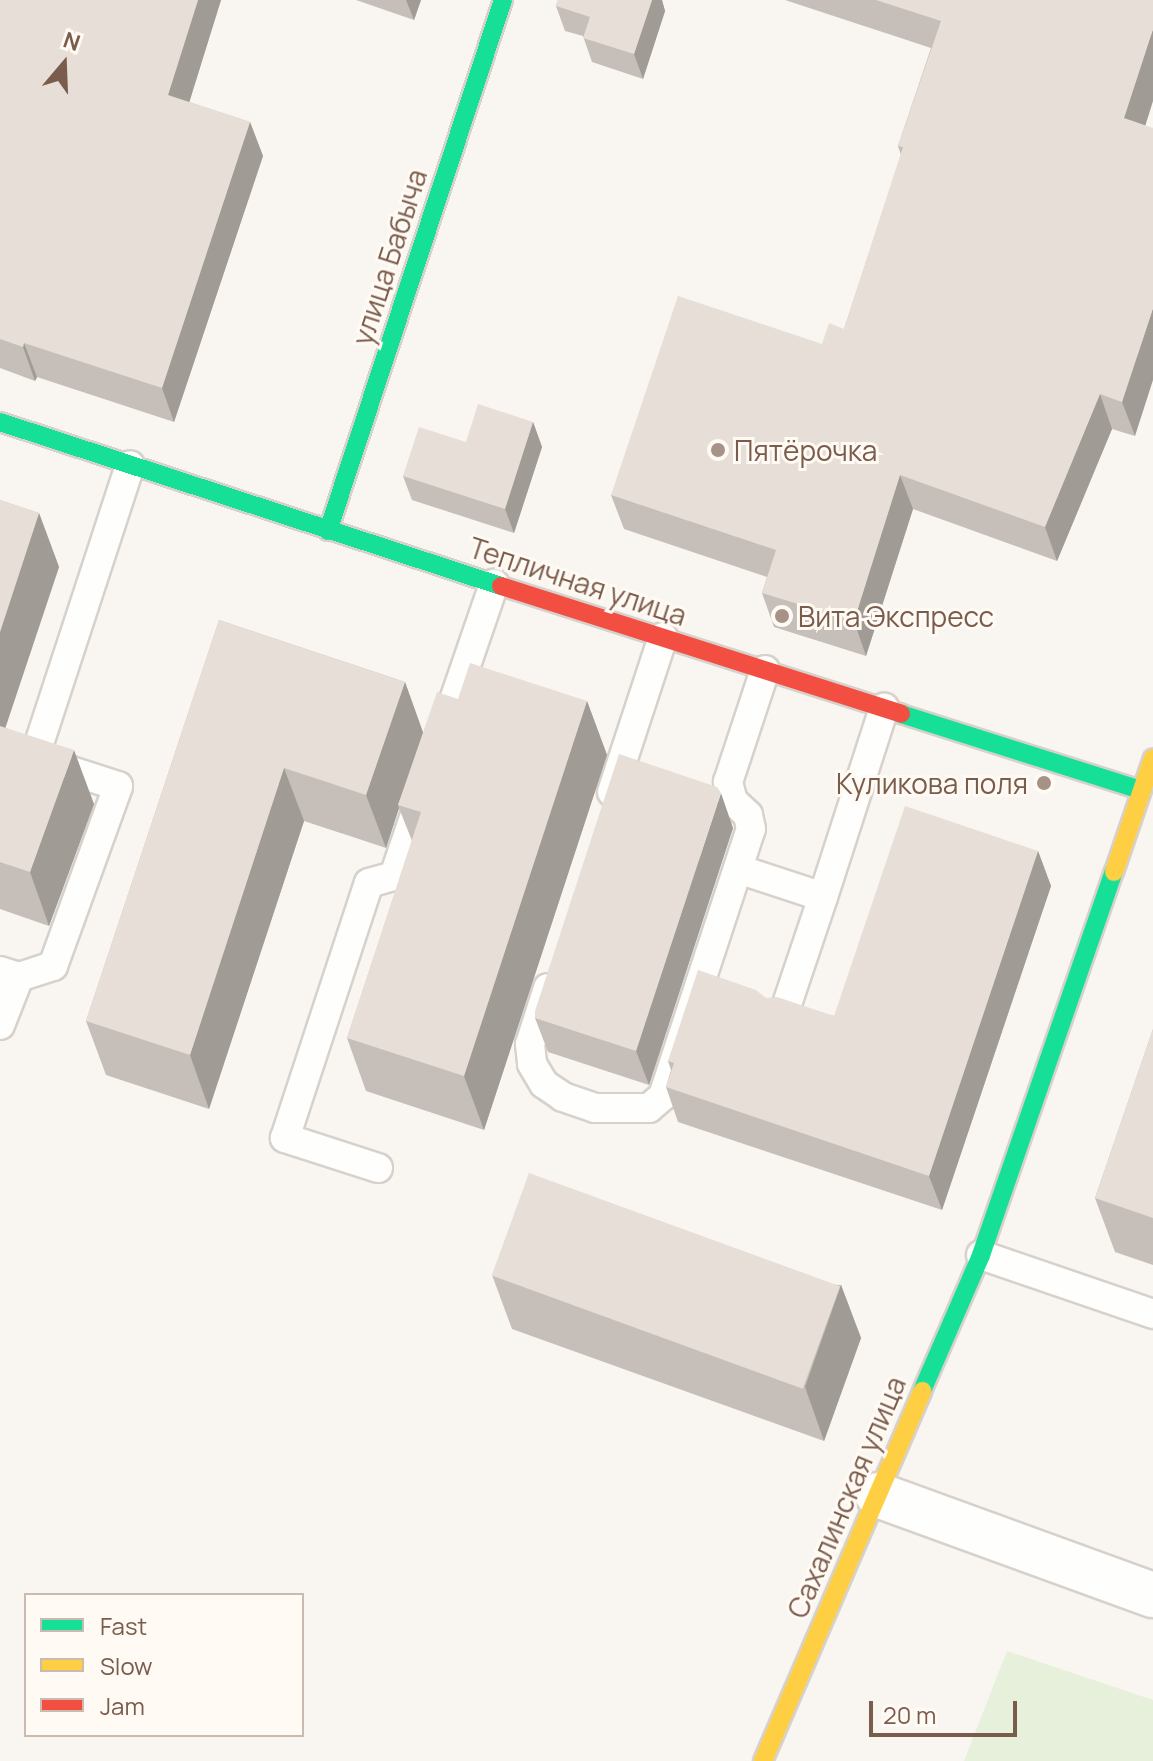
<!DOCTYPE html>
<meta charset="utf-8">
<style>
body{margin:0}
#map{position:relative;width:1153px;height:1761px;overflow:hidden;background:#f9f5f0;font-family:Manrope,sans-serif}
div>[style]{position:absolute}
.green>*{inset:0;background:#e7f0db}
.roads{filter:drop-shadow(2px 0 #d7d1cb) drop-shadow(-2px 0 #d7d1cb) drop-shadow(0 2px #d7d1cb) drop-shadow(0 -2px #d7d1cb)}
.lane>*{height:28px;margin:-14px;padding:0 14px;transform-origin:14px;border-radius:14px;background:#fefefd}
.street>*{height:44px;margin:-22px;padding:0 22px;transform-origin:22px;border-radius:22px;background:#fefefd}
.fast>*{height:18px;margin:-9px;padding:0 9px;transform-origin:9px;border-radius:9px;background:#16e098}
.slow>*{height:18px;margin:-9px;padding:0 9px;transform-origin:9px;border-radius:9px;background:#ffcf43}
.jam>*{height:18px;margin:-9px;padding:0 9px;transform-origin:9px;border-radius:9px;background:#f24e42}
.wall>*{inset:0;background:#c6bfb9}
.shaded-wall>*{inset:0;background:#a19b96}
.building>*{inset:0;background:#e6ded7;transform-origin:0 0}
.dots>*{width:22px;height:22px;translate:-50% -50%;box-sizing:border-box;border:4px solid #fffaf3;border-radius:50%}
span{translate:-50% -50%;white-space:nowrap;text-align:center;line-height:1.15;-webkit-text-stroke:6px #fffaf3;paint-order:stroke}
.street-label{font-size:28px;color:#7a5c4d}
.poi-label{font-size:28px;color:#7a5c4d}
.left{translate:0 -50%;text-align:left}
.right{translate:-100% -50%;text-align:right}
.legend{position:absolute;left:24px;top:1593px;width:280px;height:144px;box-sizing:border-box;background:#fffaf3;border:2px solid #cabbb1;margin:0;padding:10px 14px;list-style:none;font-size:24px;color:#7a5c4d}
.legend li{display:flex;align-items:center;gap:16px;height:40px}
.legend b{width:40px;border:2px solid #cabbb1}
.north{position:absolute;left:24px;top:24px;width:80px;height:80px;-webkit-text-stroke:6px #fffaf3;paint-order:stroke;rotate:19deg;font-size:22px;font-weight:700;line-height:32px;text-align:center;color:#7a5c4d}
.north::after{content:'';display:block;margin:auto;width:28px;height:36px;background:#7a5c4d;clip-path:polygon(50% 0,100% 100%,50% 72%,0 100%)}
.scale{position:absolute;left:869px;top:1701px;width:148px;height:36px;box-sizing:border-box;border:4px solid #7a5c4d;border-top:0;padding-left:10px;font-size:24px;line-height:28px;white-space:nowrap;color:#7a5c4d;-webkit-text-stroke:6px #fffaf3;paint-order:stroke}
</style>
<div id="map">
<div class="green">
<div style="clip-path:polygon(1007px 1651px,1153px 1700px,1153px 1761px,964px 1761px)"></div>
</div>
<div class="roads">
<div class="lane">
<div style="left:442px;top:735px;width:160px;rotate:-71deg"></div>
<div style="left:612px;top:792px;width:163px;rotate:-71.8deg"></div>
<div style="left:738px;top:869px;width:89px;rotate:18.2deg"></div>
<div style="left:823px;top:897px;width:126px;rotate:108.6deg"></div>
<div style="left:823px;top:897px;width:199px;rotate:-72.1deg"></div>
<div style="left:0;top:971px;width:20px;rotate:18deg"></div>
<div style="left:19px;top:977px;width:36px;rotate:-18deg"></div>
<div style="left:53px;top:966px;width:191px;rotate:-70.1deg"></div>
<div style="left:118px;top:786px;width:88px;rotate:-162.2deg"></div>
<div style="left:34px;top:759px;width:309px;rotate:-71.9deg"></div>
<div style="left:548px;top:988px;width:59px;rotate:107.8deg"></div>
<div style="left:530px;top:1044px;width:20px;rotate:84deg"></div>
<div style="left:532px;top:1064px;width:23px;rotate:59deg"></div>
<div style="left:544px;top:1084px;width:23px;rotate:34deg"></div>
<div style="left:563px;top:1097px;width:34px;rotate:19deg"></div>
<div style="left:595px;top:1108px;width:54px"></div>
<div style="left:649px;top:1108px;width:18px;rotate:-41deg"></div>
<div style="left:663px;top:1096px;width:281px;rotate:-71.8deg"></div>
<div style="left:751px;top:829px;width:14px;rotate:-102deg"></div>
<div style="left:748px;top:815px;width:21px;rotate:-137deg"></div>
<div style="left:733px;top:801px;width:20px;rotate:-105deg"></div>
<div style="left:728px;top:782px;width:118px;rotate:-71.7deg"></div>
<div style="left:0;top:1025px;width:52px;rotate:-68.4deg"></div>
<div style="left:378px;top:1168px;width:98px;rotate:-162.1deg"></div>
<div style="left:285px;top:1138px;width:268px;rotate:-71.8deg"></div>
<div style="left:369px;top:883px;width:26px;rotate:-16deg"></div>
<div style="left:394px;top:876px;width:83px;rotate:-71.1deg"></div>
<div style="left:981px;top:1255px;width:182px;rotate:18.9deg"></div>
</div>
<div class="street">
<div style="left:878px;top:1495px;width:293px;rotate:20deg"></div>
</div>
<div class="fast">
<div style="left:0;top:422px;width:527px;rotate:18.13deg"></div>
<div style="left:328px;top:531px;width:559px;rotate:-71.76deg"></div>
<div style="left:901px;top:714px;width:252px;rotate:17.6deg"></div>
<div style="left:922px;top:1391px;width:148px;rotate:-66.5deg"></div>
<div style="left:981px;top:1255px;width:405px;rotate:-70.9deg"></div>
</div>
<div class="slow">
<div style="left:1114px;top:872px;width:120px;rotate:-71.1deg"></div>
<div style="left:763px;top:1761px;width:403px;rotate:-66.7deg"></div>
</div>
<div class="jam">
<div style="left:501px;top:586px;width:420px;rotate:17.7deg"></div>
</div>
</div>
<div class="wall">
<div style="clip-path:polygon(0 0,221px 0,189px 102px,250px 122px,263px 156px,174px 422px,37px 377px,35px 381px,0 368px)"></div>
<div style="clip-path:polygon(356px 0,421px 0,414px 20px)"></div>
<div style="clip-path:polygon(558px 0,662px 0,665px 11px,643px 79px,592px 62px,583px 36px,565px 31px,556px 6px)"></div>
<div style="clip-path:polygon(785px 0,1153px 0,1145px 125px,1135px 436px,1112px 429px,1057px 561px,913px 509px,866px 656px,774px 627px,762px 593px,767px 577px,624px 529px,611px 495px,844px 329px,901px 155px,898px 146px,931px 48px)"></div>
<div style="clip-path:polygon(533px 422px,542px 447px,514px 533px,412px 500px,403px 476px,466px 442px)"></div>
<div style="clip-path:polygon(0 500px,39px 513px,59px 567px,5px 728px,94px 804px,49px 926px,0 909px)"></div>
<div style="clip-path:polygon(219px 620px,405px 682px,423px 733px,458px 699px,587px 701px,607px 755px,484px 1130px,366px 1091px,347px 1038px,412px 841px,399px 808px,386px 848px,304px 821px,209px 1109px,106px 1075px,86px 1021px)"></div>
<div style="clip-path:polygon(733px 828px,649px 1085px,548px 1052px,535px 1018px)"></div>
<div style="clip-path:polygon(1038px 851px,1051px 886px,942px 1210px,678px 1122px,666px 1087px,671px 1070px,668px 1061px,766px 998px,834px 1016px)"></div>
<div style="clip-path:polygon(1153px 1029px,1153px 1265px,1115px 1252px,1095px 1198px)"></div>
<div style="clip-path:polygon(492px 1275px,841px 1285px,861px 1338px,824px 1441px,512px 1329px)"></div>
</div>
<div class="shaded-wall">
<div style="clip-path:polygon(198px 0,221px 0,181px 129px,168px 95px)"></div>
<div style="clip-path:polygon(406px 0,421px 0,414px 20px)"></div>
<div style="clip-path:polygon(652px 0,662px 0,665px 11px,643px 79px,634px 54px)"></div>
<div style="clip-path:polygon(1153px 29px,1153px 101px,1137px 152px,1124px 118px)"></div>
<div style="clip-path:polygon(250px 122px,263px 156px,174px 422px,162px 388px)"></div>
<div style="clip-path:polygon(1153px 308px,1153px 380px,1135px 436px,1122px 402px)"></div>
<div style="clip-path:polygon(24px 343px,37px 377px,35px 381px,23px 347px)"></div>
<div style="clip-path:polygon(1100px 394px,1112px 429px,1057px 561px,1045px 527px)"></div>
<div style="clip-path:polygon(533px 422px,542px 447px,514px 533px,505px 509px)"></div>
<div style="clip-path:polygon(900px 475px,913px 509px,866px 656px,854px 621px)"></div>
<div style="clip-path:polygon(39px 513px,59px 567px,0 744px,0 632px)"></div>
<div style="clip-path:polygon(405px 682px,424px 735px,398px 805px,399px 808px,386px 848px,366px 795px)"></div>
<div style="clip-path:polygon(587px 701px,607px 755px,484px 1130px,464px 1076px)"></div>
<div style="clip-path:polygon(74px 750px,94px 804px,49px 926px,30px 872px)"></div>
<div style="clip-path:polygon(284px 768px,304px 821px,209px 1109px,190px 1055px)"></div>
<div style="clip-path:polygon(721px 793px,733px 828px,649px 1085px,636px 1051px)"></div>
<div style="clip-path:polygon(1038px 851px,1051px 886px,942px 1210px,929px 1176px)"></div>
<div style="clip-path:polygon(841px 1285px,861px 1338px,824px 1441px,805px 1387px)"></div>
</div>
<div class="building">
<div style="clip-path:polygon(0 0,198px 0,168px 95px,250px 122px,162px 388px,24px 343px,23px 347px,0 339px)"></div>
<div style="clip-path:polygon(558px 0,652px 0,634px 54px,583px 38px,590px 17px,556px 6px)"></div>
<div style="clip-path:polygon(876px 0,1153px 0,1153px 29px,1124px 118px,1153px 128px,1153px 308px,1122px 402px,1100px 394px,1045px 527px,900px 475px,854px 621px,762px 593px,776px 550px,611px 495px,678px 296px,822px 344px,829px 323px,844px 329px,903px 147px,898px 146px,941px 21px)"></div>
<div style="clip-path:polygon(478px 404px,533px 422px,505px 509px,403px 476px,419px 427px,466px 442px)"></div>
<div style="clip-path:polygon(0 500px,39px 513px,0 632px)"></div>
<div style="clip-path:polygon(219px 620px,405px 682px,366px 795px,284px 768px,190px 1055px,86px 1021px)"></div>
<div style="clip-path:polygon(470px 663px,587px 701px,464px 1076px,347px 1038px,421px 812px,398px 805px,437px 692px,458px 699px)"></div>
<div style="clip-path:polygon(0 726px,74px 750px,30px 872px,0 862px)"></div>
<div style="clip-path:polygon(619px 754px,717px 787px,721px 793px,636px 1051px,535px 1018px,535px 1011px)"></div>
<div style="clip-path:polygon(905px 806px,1038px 851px,929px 1176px,666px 1087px,674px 1063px,668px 1061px,698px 970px,756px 990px,766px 998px,777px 997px,834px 1016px)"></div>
<div style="clip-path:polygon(1153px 1029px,1153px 1218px,1095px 1198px)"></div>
<div style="left:529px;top:1173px;width:331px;height:109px;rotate:20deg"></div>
</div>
<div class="dots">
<div style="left:718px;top:450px;background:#a69286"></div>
<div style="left:782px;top:616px;background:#a69286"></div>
<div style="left:1044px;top:783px;background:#a69286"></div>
</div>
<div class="street-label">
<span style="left:389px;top:257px;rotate:-72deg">улица Бабыча</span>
<span style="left:578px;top:581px;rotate:18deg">Тепличная улица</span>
<span style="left:846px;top:1497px;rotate:-67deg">Сахалинская улица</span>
</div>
<div class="poi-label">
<span class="left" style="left:734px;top:450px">Пятёрочка</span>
<span class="left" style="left:798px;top:616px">Вита Экспресс</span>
<span class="right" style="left:1028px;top:783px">Куликова поля</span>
</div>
<ul class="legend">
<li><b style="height:10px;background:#16e098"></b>Fast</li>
<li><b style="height:10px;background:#ffcf43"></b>Slow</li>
<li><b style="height:10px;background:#f24e42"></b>Jam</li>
</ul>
<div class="north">N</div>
<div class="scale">20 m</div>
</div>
